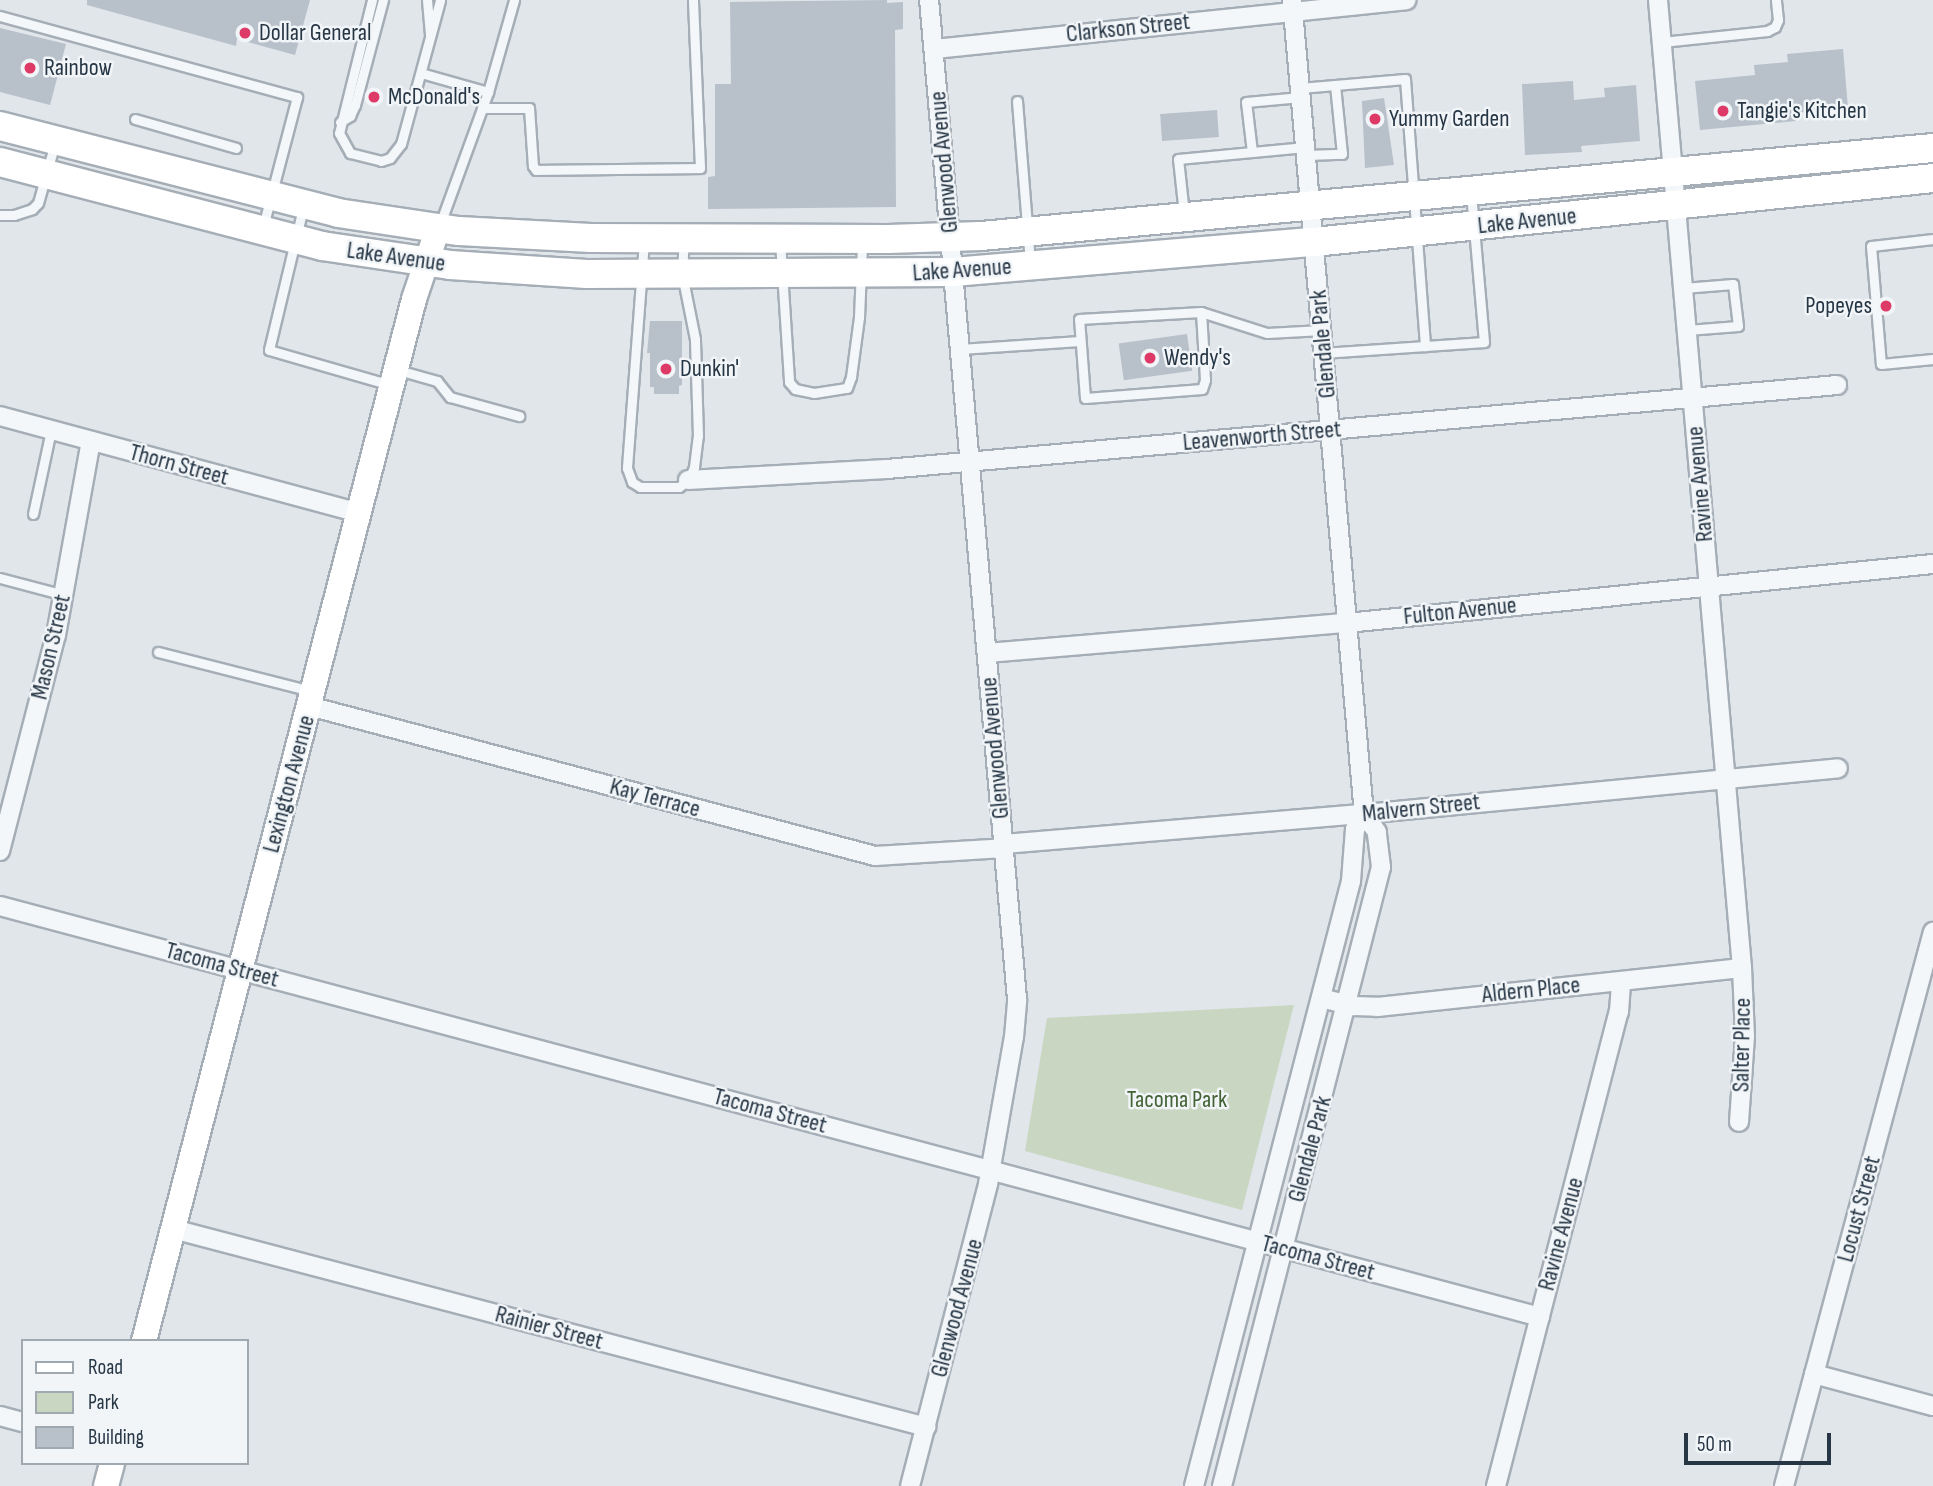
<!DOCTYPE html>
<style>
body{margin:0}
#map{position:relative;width:1933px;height:1486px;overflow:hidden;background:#e1e6eb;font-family:"Sofia Sans Condensed",sans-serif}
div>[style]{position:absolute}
.green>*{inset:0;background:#c9d6c1}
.building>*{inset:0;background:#b8c0ca;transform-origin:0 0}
.roads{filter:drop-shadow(2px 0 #a5aeb6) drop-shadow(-2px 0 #a5aeb6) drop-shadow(0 2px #a5aeb6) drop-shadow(0 -2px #a5aeb6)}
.lane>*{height:9px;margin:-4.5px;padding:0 4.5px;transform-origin:4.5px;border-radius:4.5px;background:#f4f7f9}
.street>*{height:18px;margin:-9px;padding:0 9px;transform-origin:9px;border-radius:9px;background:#f4f7f9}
.secondary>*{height:24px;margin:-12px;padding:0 12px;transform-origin:12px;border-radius:12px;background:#fff}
.primary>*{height:28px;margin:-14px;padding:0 14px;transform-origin:14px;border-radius:14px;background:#fff}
.dots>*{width:19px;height:19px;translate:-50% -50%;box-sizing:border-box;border:4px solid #f1f5f8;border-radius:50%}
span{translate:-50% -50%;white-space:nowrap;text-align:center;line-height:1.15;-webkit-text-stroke:5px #f1f5f8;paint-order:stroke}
.street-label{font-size:24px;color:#273645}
.poi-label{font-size:24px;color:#273645}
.left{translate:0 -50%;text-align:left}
.right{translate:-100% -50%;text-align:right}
.park-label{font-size:24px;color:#426233}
.legend{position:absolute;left:21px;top:1339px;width:228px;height:126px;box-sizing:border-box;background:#f1f5f8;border:2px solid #a0a9b0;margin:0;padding:9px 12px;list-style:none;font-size:21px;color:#273645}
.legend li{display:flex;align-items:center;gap:14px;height:35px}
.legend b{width:35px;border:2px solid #a0a9b0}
.scale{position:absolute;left:1684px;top:1433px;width:147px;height:32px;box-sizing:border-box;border:4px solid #273645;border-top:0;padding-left:9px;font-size:21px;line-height:24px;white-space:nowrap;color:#273645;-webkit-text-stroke:5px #f1f5f8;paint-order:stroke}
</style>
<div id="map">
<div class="green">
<div style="clip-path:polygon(1294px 1005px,1242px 1210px,1025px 1151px,1047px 1018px)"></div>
</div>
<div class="building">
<div style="clip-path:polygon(87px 0,310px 0,295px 55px,237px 39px,236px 46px,87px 5px)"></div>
<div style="clip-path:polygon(887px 0,887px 3px,903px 2px,903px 29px,895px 30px,896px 207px,708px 209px,708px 177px,715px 176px,715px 84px,731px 84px,730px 2px)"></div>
<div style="clip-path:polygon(0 28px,66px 44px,50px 105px,0 92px)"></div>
<div style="clip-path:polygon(1843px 49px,1848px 108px,1795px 113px,1796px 121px,1700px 130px,1695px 81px,1755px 75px,1754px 65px,1788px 62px,1787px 54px)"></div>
<div style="clip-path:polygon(1573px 81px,1574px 100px,1605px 97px,1604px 88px,1636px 85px,1640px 141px,1581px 146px,1582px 152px,1525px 155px,1522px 84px)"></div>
<div style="clip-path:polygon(1384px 98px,1394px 165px,1365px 168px,1362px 101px)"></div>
<div style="left:1217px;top:110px;width:27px;height:57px;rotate:86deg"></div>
<div style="clip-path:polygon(650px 321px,682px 321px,682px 385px,679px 386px,679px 394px,654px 394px,654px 387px,650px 387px,650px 353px,647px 353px)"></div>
<div style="left:1187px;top:334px;width:37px;height:69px;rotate:82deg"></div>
</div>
<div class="roads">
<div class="lane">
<div style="left:372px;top:0;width:137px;rotate:103.9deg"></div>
<div style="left:339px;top:133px;width:23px;rotate:61deg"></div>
<div style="left:350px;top:153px;width:32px;rotate:14deg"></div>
<div style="left:381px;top:161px;width:9px;rotate:-18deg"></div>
<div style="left:390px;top:158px;width:18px;rotate:-52deg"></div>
<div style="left:401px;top:144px;width:149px;rotate:-74.8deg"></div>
<div style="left:427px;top:0;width:35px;rotate:85deg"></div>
<div style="left:0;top:16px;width:308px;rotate:15.3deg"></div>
<div style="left:297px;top:97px;width:134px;rotate:104.7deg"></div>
<div style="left:1662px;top:42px;width:106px;rotate:-6deg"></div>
<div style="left:1767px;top:31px;width:9px;rotate:-27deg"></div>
<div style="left:1775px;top:27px;width:8px;rotate:-67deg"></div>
<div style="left:1778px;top:20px;width:20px;rotate:-96deg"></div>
<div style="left:421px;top:73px;width:70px;rotate:15.8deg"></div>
<div style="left:1300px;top:88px;width:35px;rotate:-5deg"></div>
<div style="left:1017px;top:101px;width:161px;rotate:85.4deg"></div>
<div style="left:482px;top:108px;width:47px"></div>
<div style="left:529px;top:108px;width:58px;rotate:86.1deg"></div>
<div style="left:533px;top:166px;width:5px;rotate:53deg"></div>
<div style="left:536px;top:170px;width:164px;rotate:-0.7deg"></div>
<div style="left:700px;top:168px;width:168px;rotate:-92.4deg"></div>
<div style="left:135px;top:119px;width:105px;rotate:16deg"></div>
<div style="left:340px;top:122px;width:12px;rotate:-31deg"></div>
<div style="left:350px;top:116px;width:12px;rotate:-66deg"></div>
<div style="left:355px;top:105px;width:109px;rotate:-75.1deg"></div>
<div style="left:1252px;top:152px;width:50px;rotate:-96.8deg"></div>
<div style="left:1246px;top:102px;width:55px;rotate:-5.2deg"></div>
<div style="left:1306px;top:155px;width:36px;rotate:-2deg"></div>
<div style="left:1342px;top:154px;width:69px;rotate:-95.8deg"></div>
<div style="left:1335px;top:85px;width:70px;rotate:-4.9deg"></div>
<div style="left:1405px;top:79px;width:268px;rotate:85.7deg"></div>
<div style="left:303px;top:208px;width:146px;rotate:103.5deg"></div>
<div style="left:269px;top:350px;width:126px;rotate:16.1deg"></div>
<div style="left:1184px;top:214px;width:55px;rotate:-96.2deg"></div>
<div style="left:1178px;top:159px;width:128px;rotate:-5.4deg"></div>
<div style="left:0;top:215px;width:14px"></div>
<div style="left:14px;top:215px;width:19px;rotate:-18deg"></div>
<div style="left:32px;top:209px;width:8px;rotate:-45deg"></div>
<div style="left:38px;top:203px;width:62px;rotate:-74.2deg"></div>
<div style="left:440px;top:224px;width:140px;rotate:-70deg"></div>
<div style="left:488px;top:92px;width:96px;rotate:-74.2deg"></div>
<div style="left:1933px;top:239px;width:62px;rotate:173.6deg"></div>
<div style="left:1871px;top:246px;width:118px;rotate:85.2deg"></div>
<div style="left:1881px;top:364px;width:52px;rotate:-5.5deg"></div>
<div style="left:644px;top:241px;width:228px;rotate:94.3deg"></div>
<div style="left:627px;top:468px;width:15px;rotate:70deg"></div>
<div style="left:632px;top:482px;width:9px;rotate:32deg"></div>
<div style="left:640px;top:487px;width:39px"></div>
<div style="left:679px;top:487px;width:13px;rotate:-39deg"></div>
<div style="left:689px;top:479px;width:13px;rotate:-67deg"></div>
<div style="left:694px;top:467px;width:31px;rotate:-83deg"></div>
<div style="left:698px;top:436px;width:97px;rotate:-91.8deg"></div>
<div style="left:695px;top:339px;width:66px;rotate:-101.3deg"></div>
<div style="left:682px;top:274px;width:33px;rotate:-87deg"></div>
<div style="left:780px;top:241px;width:141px;rotate:86.3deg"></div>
<div style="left:789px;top:382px;width:9px;rotate:49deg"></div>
<div style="left:795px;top:389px;width:19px;rotate:12deg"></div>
<div style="left:814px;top:393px;width:33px;rotate:-9deg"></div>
<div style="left:847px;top:388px;width:12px;rotate:-70deg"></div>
<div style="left:851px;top:377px;width:61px;rotate:-82.4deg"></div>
<div style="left:859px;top:317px;width:73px;rotate:-87.6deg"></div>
<div style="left:1683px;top:288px;width:50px;rotate:-4.6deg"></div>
<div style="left:1733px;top:284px;width:42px;rotate:83.2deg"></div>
<div style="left:1738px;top:326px;width:51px;rotate:175.5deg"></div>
<div style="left:1201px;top:312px;width:68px;rotate:86.6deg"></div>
<div style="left:1205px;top:380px;width:9px;rotate:108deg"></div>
<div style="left:1202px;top:389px;width:117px;rotate:175.6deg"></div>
<div style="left:1085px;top:398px;width:79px;rotate:-94.3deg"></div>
<div style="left:1079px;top:319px;width:122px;rotate:-3.3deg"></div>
<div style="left:1201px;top:312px;width:69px;rotate:17.7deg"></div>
<div style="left:1267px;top:333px;width:55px;rotate:-3.1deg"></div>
<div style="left:960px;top:349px;width:120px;rotate:-3.8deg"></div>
<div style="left:1323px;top:353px;width:161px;rotate:-3.9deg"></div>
<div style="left:1484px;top:342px;width:150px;rotate:-95deg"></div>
<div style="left:398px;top:370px;width:41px;rotate:15.8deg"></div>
<div style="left:437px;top:381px;width:21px;rotate:51deg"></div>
<div style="left:450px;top:397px;width:72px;rotate:15.4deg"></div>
<div style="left:33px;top:514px;width:86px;rotate:-77.9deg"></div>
<div style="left:0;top:578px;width:66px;rotate:14.9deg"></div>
<div style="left:158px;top:652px;width:158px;rotate:14.3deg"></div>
</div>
<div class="street">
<div style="left:1658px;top:0;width:972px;rotate:85.04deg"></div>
<div style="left:1742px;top:968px;width:68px;rotate:87.5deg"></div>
<div style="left:1745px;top:1036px;width:86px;rotate:94deg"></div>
<div style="left:934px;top:49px;width:475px;rotate:-5.9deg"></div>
<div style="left:0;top:416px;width:372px;rotate:15.1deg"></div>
<div style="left:688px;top:480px;width:199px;rotate:-3.2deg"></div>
<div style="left:887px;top:469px;width:954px;rotate:-5.05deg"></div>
<div style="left:987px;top:653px;width:361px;rotate:-4.8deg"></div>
<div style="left:1347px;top:623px;width:589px;rotate:-5.75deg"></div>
<div style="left:309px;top:706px;width:586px;rotate:14.84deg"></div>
<div style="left:875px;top:856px;width:129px;rotate:-3.5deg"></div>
<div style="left:1004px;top:844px;width:361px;rotate:-4.8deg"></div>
<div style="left:1364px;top:814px;width:476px;rotate:-5.5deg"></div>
<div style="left:0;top:851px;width:223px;rotate:-75.5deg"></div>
<div style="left:56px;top:635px;width:197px;rotate:-79.8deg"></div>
<div style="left:0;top:906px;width:1594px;rotate:14.94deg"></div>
<div style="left:1321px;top:998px;width:34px;rotate:14deg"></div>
<div style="left:1354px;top:1006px;width:23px;rotate:2deg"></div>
<div style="left:1377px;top:1007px;width:367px;rotate:-6.1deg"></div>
<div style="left:173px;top:1229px;width:779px;rotate:14.73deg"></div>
<div style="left:1814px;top:1374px;width:123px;rotate:15.1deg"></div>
<div style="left:0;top:1416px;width:24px;rotate:15deg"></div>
<div style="left:910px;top:1486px;width:312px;rotate:-75.5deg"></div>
<div style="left:988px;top:1184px;width:149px;rotate:-80deg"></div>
<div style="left:1014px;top:1037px;width:38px;rotate:-85deg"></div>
<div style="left:1017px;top:999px;width:1003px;rotate:-95.03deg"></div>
<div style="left:1194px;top:1486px;width:625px;rotate:-75.45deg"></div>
<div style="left:1351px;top:881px;width:52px;rotate:-85.6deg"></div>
<div style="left:1355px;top:829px;width:17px;rotate:-59deg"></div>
<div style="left:1222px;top:1486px;width:639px;rotate:-75.59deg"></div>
<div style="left:1381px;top:867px;width:35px;rotate:-97deg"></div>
<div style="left:1377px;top:832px;width:22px;rotate:-126deg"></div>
<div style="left:1364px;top:814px;width:817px;rotate:-95.05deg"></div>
<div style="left:1496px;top:1486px;width:490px;rotate:-75.5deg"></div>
<div style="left:1619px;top:1012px;width:31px;rotate:-86deg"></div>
<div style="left:1784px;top:1486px;width:574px;rotate:-74.95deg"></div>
</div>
<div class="secondary">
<div style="left:144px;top:1341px;width:1076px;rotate:-75.47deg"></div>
<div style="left:414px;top:299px;width:75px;rotate:-71.3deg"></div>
<div style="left:106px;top:1486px;width:24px;rotate:-75deg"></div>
</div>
<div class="primary">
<div style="left:0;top:126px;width:349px;rotate:14.4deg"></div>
<div style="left:338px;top:213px;width:122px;rotate:8.5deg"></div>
<div style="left:459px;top:231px;width:132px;rotate:3deg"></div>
<div style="left:591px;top:238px;width:297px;rotate:0.2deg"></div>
<div style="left:888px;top:239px;width:93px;rotate:-1.8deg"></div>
<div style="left:981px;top:236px;width:956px;rotate:-5.28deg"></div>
<div style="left:0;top:162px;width:333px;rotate:14.6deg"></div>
<div style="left:322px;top:246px;width:129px;rotate:8.4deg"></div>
<div style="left:450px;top:265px;width:137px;rotate:3.8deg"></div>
<div style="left:587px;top:274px;width:366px;rotate:-0.3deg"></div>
<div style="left:953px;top:272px;width:362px;rotate:-4.8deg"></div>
<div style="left:1314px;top:242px;width:622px;rotate:-5.9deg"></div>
</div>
</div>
<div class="dots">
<div style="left:245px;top:33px;background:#dd3a68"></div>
<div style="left:30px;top:68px;background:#dd3a68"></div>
<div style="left:374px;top:97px;background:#dd3a68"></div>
<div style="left:1723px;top:111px;background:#dd3a68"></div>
<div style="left:1375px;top:119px;background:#dd3a68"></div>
<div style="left:1886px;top:306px;background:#dd3a68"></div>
<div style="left:1150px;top:358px;background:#dd3a68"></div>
<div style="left:666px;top:369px;background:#dd3a68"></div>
</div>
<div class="street-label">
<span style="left:1128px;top:28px;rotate:-6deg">Clarkson Street</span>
<span style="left:944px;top:162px;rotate:-95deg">Glenwood Avenue</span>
<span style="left:1527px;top:221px;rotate:-6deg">Lake Avenue</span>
<span style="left:396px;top:257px;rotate:8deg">Lake Avenue</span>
<span style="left:962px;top:270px;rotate:-4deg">Lake Avenue</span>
<span style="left:1323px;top:344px;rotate:-95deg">Glendale Park</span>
<span style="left:1262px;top:436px;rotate:-5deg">Leavenworth Street</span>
<span style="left:179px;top:465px;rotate:15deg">Thorn Street</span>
<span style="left:1700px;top:484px;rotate:-95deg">Ravine Avenue</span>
<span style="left:1460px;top:611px;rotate:-6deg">Fulton Avenue</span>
<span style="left:51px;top:647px;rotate:-77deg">Mason Street</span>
<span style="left:995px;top:748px;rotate:-95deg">Glenwood Avenue</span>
<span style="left:289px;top:784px;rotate:-75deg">Lexington Avenue</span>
<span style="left:655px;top:798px;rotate:15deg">Kay Terrace</span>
<span style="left:1421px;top:808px;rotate:-6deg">Malvern Street</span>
<span style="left:222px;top:965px;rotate:15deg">Tacoma Street</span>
<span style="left:1531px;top:990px;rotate:-6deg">Aldern Place</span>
<span style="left:1742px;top:1045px;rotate:-89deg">Salter Place</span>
<span style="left:770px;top:1111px;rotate:15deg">Tacoma Street</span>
<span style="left:1310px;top:1149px;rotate:-75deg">Glendale Park</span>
<span style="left:1859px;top:1209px;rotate:-75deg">Locust Street</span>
<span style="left:1561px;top:1234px;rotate:-75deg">Ravine Avenue</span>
<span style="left:1318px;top:1258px;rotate:15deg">Tacoma Street</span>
<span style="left:957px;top:1308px;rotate:-75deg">Glenwood Avenue</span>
<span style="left:549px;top:1328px;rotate:15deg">Rainier Street</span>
</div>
<div class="poi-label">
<span class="left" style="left:259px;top:33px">Dollar General</span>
<span class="left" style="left:44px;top:68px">Rainbow</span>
<span class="left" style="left:388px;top:97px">McDonald's</span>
<span class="left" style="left:1737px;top:111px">Tangie's Kitchen</span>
<span class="left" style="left:1389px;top:119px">Yummy Garden</span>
<span class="right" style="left:1872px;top:306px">Popeyes</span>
<span class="left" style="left:1164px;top:358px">Wendy's</span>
<span class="left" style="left:680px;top:369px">Dunkin'</span>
</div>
<div class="park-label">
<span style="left:1177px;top:1100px">Tacoma Park</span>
</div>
<ul class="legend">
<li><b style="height:9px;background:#fff"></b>Road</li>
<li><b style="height:19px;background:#c9d6c1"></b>Park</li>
<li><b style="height:19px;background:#b8c0ca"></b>Building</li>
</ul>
<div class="scale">50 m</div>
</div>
